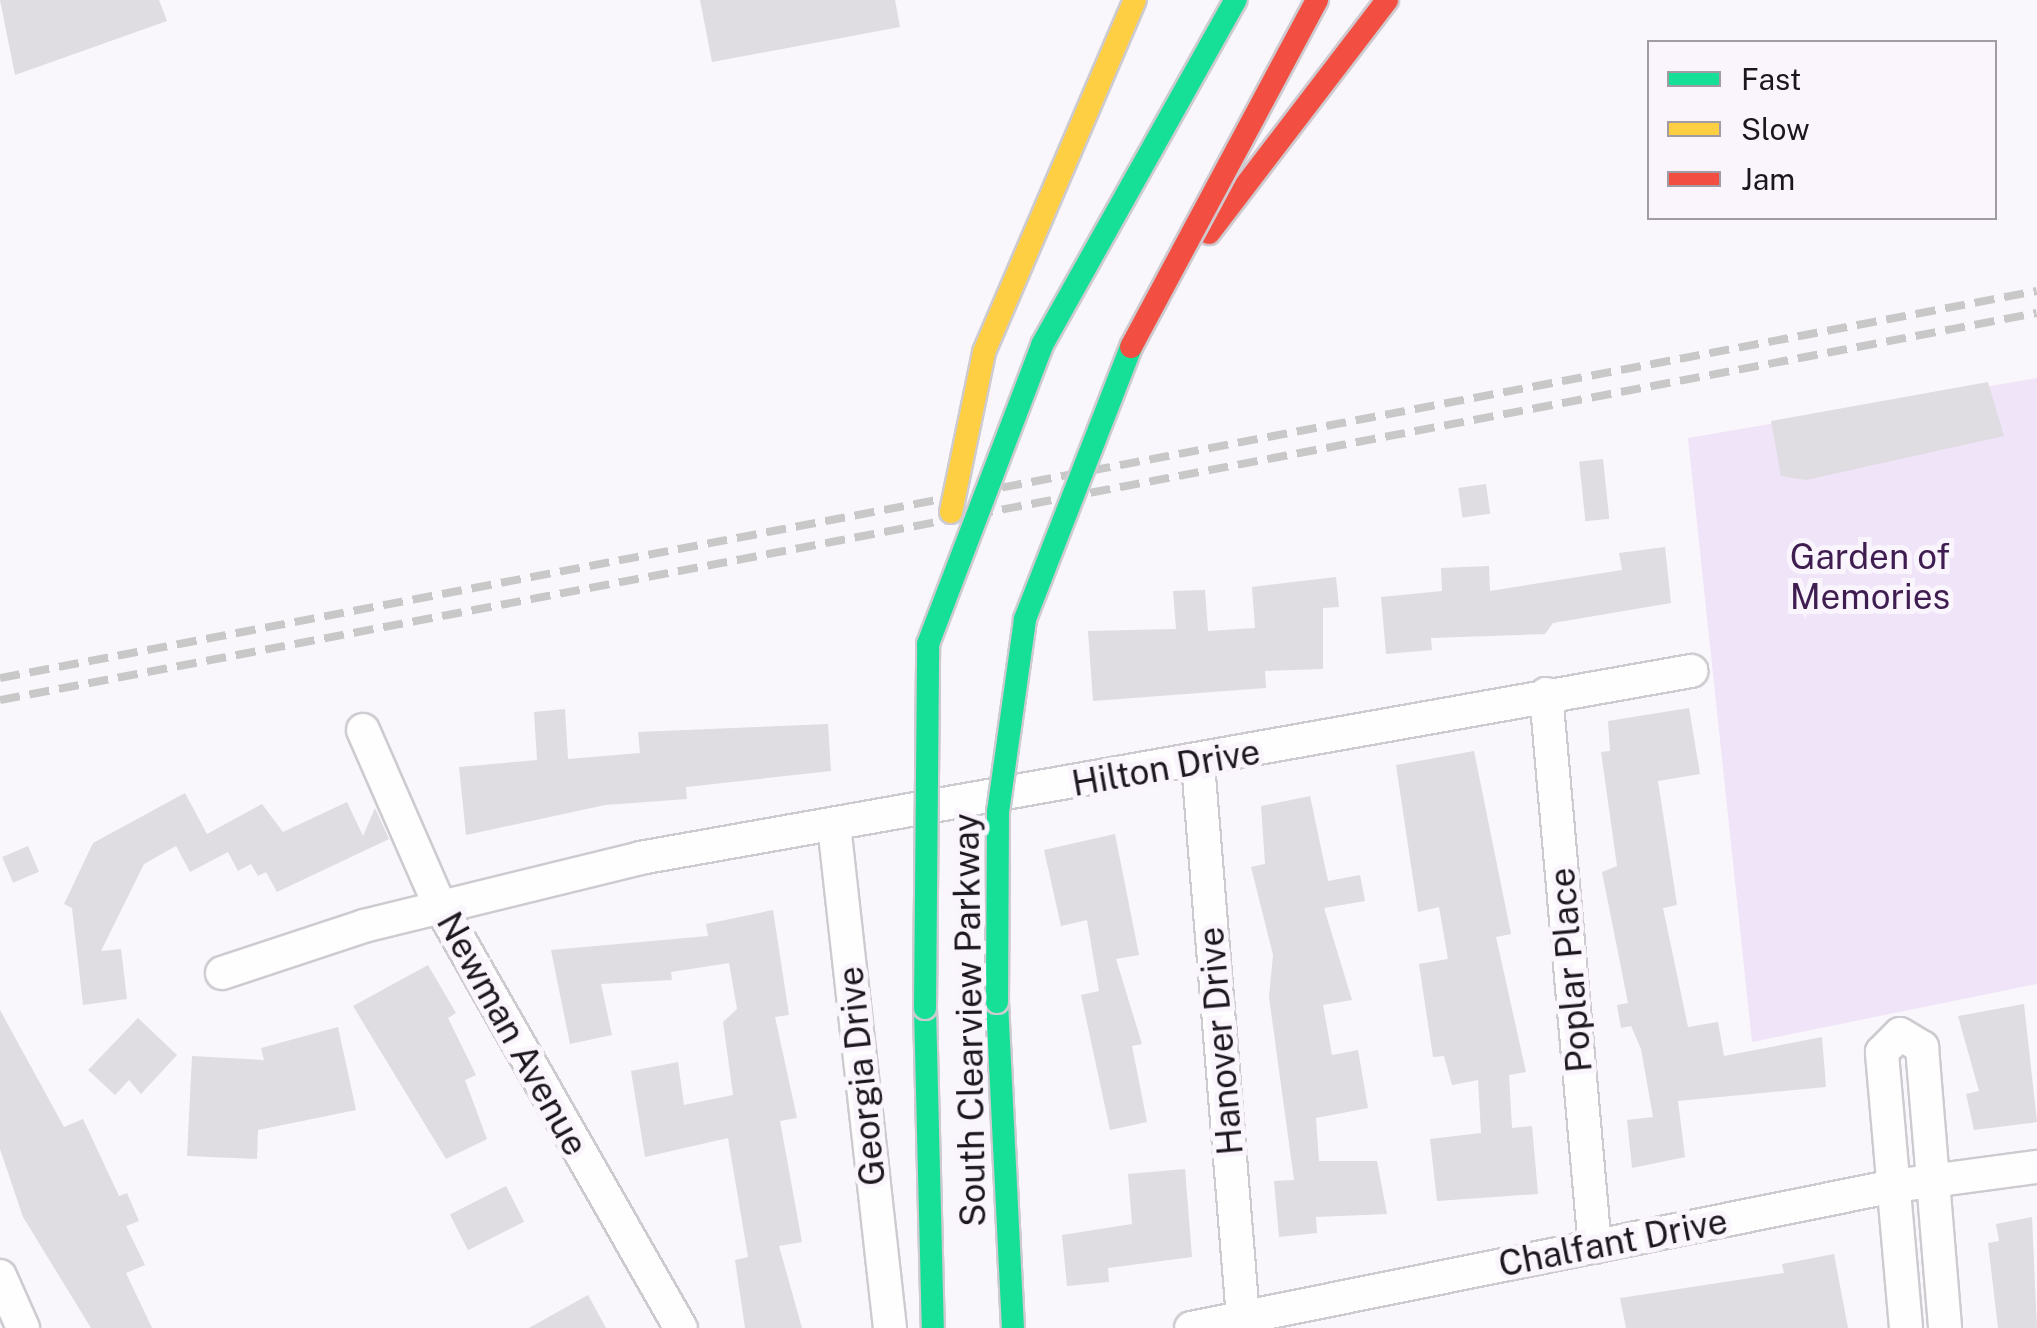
<!DOCTYPE html>
<style>
body{margin:0}
#map{position:relative;width:2037px;height:1328px;overflow:hidden;background:#f9f7fb;font-family:"Public Sans",sans-serif}
div>[style]{position:absolute}
.green>*{inset:0;background:#f0e4f8}
.building>*{inset:0;background:#dfdce2;transform-origin:0 0}
.roads{filter:drop-shadow(2px 0 #cecbd0) drop-shadow(-2px 0 #cecbd0) drop-shadow(0 2px #cecbd0) drop-shadow(0 -2px #cecbd0)}
.street>*{height:32px;margin:-16px;padding:0 16px;transform-origin:16px;border-radius:16px;background:#fefefe}
.fast>*{height:22px;margin:-11px;padding:0 11px;transform-origin:11px;border-radius:11px;background:#16e098}
.jam>*{height:22px;margin:-11px;padding:0 11px;transform-origin:11px;border-radius:11px;background:#f24e42}
.rail>*{height:8px;margin-top:-4px;transform-origin:0;background:repeating-linear-gradient(90deg,#c9c8c9 0 20px,transparent 0 30px)}
.bridges{filter:drop-shadow(2px 0 #cecbd0) drop-shadow(-2px 0 #cecbd0) drop-shadow(0 2px #cecbd0) drop-shadow(0 -2px #cecbd0)}
.fast-bridge>*{height:22px;margin:-11px;padding:0 11px;transform-origin:11px;border-radius:11px;background:#16e098}
.slow-bridge>*{height:22px;margin:-11px;padding:0 11px;transform-origin:11px;border-radius:11px;background:#ffcf43}
.jam-bridge>*{height:22px;margin:-11px;padding:0 11px;transform-origin:11px;border-radius:11px;background:#f24e42}
span{translate:-50% -50%;white-space:nowrap;text-align:center;line-height:1.15;-webkit-text-stroke:10px #faf5fd;paint-order:stroke}
.park-label{font-size:35px;color:#3f1d50}
.street-label{font-size:35px;color:#1c171e}
.legend{position:absolute;left:1647px;top:40px;width:350px;height:180px;box-sizing:border-box;background:#faf5fd;border:2px solid #a19ca4;margin:0;padding:12px 18px;list-style:none;font-size:30px;color:#1c171e}
.legend li{display:flex;align-items:center;gap:20px;height:50px}
.legend b{width:50px;border:2px solid #a19ca4}
</style>
<div id="map">
<div class="green">
<div style="clip-path:polygon(2037px 378px,2037px 984px,1752px 1042px,1688px 438px)"></div>
</div>
<div class="building">
<div style="clip-path:polygon(0 0,159px 0,167px 21px,15px 75px)"></div>
<div style="clip-path:polygon(700px 0,895px 0,900px 27px,712px 62px)"></div>
<div style="clip-path:polygon(1988px 382px,2004px 436px,1806px 480px,1781px 476px,1771px 421px)"></div>
<div style="left:1603px;top:459px;width:60px;height:24px;rotate:84deg"></div>
<div style="left:1486px;top:484px;width:30px;height:28px;rotate:82deg"></div>
<div style="clip-path:polygon(1665px 547px,1671px 603px,1553px 623px,1545px 634px,1431px 638px,1432px 650px,1386px 654px,1381px 597px,1442px 591px,1441px 568px,1489px 566px,1490px 591px,1622px 570px,1619px 553px)"></div>
<div style="clip-path:polygon(1336px 577px,1339px 607px,1323px 608px,1323px 669px,1265px 671px,1266px 688px,1093px 701px,1088px 631px,1176px 629px,1173px 591px,1205px 590px,1208px 631px,1255px 628px,1252px 587px)"></div>
<div style="clip-path:polygon(1689px 708px,1700px 774px,1658px 781px,1677px 905px,1663px 908px,1688px 1027px,1718px 1022px,1724px 1056px,1822px 1037px,1826px 1087px,1678px 1101px,1685px 1157px,1632px 1168px,1627px 1120px,1653px 1117px,1641px 1049px,1631px 1026px,1621px 1028px,1617px 1005px,1628px 1003px,1602px 872px,1617px 866px,1601px 752px,1610px 751px,1608px 721px)"></div>
<div style="clip-path:polygon(565px 709px,568px 759px,640px 753px,638px 732px,828px 724px,831px 771px,686px 787px,687px 799px,605px 805px,466px 835px,459px 767px,537px 760px,534px 712px)"></div>
<div style="clip-path:polygon(1474px 751px,1511px 934px,1496px 937px,1526px 1072px,1509px 1075px,1512px 1128px,1532px 1126px,1538px 1194px,1437px 1201px,1430px 1139px,1481px 1133px,1478px 1080px,1452px 1085px,1444px 1056px,1433px 1057px,1419px 964px,1448px 959px,1439px 907px,1418px 912px,1396px 765px)"></div>
<div style="clip-path:polygon(185px 793px,207px 834px,262px 804px,283px 832px,347px 802px,363px 836px,375px 808px,389px 839px,277px 892px,266px 872px,258px 876px,251px 864px,238px 871px,228px 852px,190px 872px,176px 846px,144px 864px,101px 951px,121px 949px,127px 999px,83px 1005px,72px 908px,64px 904px,93px 843px)"></div>
<div style="clip-path:polygon(1310px 796px,1328px 881px,1360px 875px,1365px 901px,1324px 908px,1352px 1000px,1323px 1005px,1332px 1055px,1358px 1050px,1368px 1108px,1316px 1118px,1319px 1161px,1377px 1161px,1387px 1214px,1316px 1217px,1317px 1233px,1279px 1237px,1274px 1181px,1294px 1180px,1269px 997px,1273px 955px,1251px 867px,1265px 864px,1261px 806px)"></div>
<div style="clip-path:polygon(1115px 834px,1139px 955px,1116px 959px,1142px 1044px,1132px 1046px,1147px 1122px,1110px 1130px,1081px 995px,1099px 991px,1087px 920px,1061px 926px,1044px 850px)"></div>
<div style="left:28px;top:846px;width:28px;height:28px;rotate:67deg"></div>
<div style="clip-path:polygon(773px 910px,789px 1015px,775px 1017px,797px 1118px,780px 1121px,802px 1242px,779px 1246px,802px 1328px,745px 1328px,735px 1260px,748px 1257px,728px 1138px,645px 1157px,631px 1071px,678px 1062px,684px 1105px,733px 1095px,723px 1022px,737px 1009px,729px 963px,671px 972px,672px 980px,601px 984px,612px 1035px,570px 1044px,551px 950px,708px 936px,706px 924px)"></div>
<div style="clip-path:polygon(428px 965px,456px 1013px,448px 1018px,476px 1075px,465px 1080px,487px 1139px,446px 1159px,353px 1006px)"></div>
<div style="clip-path:polygon(2024px 1004px,2037px 1122px,1974px 1130px,1966px 1094px,1979px 1091px,1958px 1016px)"></div>
<div style="clip-path:polygon(0 1010px,64px 1127px,83px 1119px,119px 1196px,127px 1193px,139px 1221px,126px 1226px,145px 1265px,126px 1273px,152px 1328px,91px 1328px,23px 1217px,0 1149px)"></div>
<div style="clip-path:polygon(138px 1018px,177px 1055px,141px 1094px,129px 1080px,115px 1095px,88px 1070px)"></div>
<div style="clip-path:polygon(338px 1027px,356px 1110px,258px 1130px,257px 1159px,187px 1156px,192px 1056px,264px 1060px,261px 1048px)"></div>
<div style="clip-path:polygon(1185px 1169px,1192px 1257px,1108px 1268px,1109px 1282px,1067px 1286px,1062px 1235px,1132px 1224px,1128px 1174px)"></div>
<div style="left:506px;top:1186px;width:40px;height:63px;rotate:63deg"></div>
<div style="clip-path:polygon(2032px 1217px,2037px 1328px,1998px 1328px,1988px 1243px,1999px 1241px,1996px 1224px)"></div>
<div style="clip-path:polygon(1834px 1254px,1848px 1328px,1626px 1328px,1620px 1298px,1784px 1273px,1782px 1264px)"></div>
<div style="clip-path:polygon(588px 1295px,606px 1328px,529px 1328px)"></div>
</div>
<div class="roads">
<div class="street">
<div style="left:1546px;top:694px;width:555px;rotate:84.94deg"></div>
<div style="left:363px;top:730px;width:192px;rotate:66.4deg"></div>
<div style="left:440px;top:906px;width:486px;rotate:60.3deg"></div>
<div style="left:1198px;top:764px;width:555px;rotate:85.35deg"></div>
<div style="left:834px;top:825px;width:506px;rotate:83.65deg"></div>
<div style="left:222px;top:973px;width:150px;rotate:-18.3deg"></div>
<div style="left:364px;top:926px;width:284px;rotate:-13.8deg"></div>
<div style="left:640px;top:858px;width:1068px;rotate:-10.09deg"></div>
<div style="left:0;top:1276px;width:57px;rotate:66.1deg"></div>
<div style="left:1191px;top:1328px;width:717px;rotate:-11.42deg"></div>
<div style="left:1894px;top:1186px;width:144px;rotate:-7.6deg"></div>
<div style="left:1906px;top:1328px;width:277px;rotate:-95deg"></div>
<div style="left:1882px;top:1052px;width:25px;rotate:-45deg"></div>
<div style="left:1900px;top:1034px;width:26px;rotate:31deg"></div>
<div style="left:1922px;top:1047px;width:282px;rotate:85.3deg"></div>
</div>
<div class="fast">
<div style="left:997px;top:1002px;width:326px;rotate:87.2deg"></div>
<div style="left:925px;top:1008px;width:320px;rotate:88.6deg"></div>
</div>
<div class="jam">
<div style="left:1209px;top:233px;width:293px;rotate:-52.6deg"></div>
</div>
</div>
<div class="rail">
<div style="left:0;top:678px;width:2073px;rotate:-10.76deg"></div>
<div style="left:0;top:700px;width:2073px;rotate:-10.76deg"></div>
</div>
<div class="bridges">
<div class="fast-bridge">
<div style="left:997px;top:1002px;width:190px;rotate:-89.7deg"></div>
<div style="left:998px;top:812px;width:195px;rotate:-82deg"></div>
<div style="left:1025px;top:619px;width:292px;rotate:-68.7deg"></div>
<div style="left:925px;top:1008px;width:364px;rotate:-89.5deg"></div>
<div style="left:928px;top:644px;width:320px;rotate:-69.1deg"></div>
<div style="left:1042px;top:345px;width:396px;rotate:-60.7deg"></div>
</div>
<div class="slow-bridge">
<div style="left:951px;top:512px;width:163px;rotate:-78.3deg"></div>
<div style="left:984px;top:352px;width:383px;rotate:-66.8deg"></div>
</div>
<div class="jam-bridge">
<div style="left:1131px;top:347px;width:394px;rotate:-61.8deg"></div>
</div>
</div>
<div class="park-label">
<span style="left:1870px;top:577px">Garden of<br>Memories</span>
</div>
<div class="street-label">
<span style="left:1166px;top:768px;rotate:-10deg">Hilton Drive</span>
<span style="left:1571px;top:970px;rotate:-95deg">Poplar Place</span>
<span style="left:970px;top:1020px;rotate:-91deg">South Clearview Parkway</span>
<span style="left:512px;top:1034px;rotate:61deg">Newman Avenue</span>
<span style="left:1221px;top:1041px;rotate:-95deg">Hanover Drive</span>
<span style="left:862px;top:1076px;rotate:-96deg">Georgia Drive</span>
<span style="left:1613px;top:1243px;rotate:-11deg">Chalfant Drive</span>
</div>
<ul class="legend">
<li><b style="height:12px;background:#16e098"></b>Fast</li>
<li><b style="height:12px;background:#ffcf43"></b>Slow</li>
<li><b style="height:12px;background:#f24e42"></b>Jam</li>
</ul>
</div>
